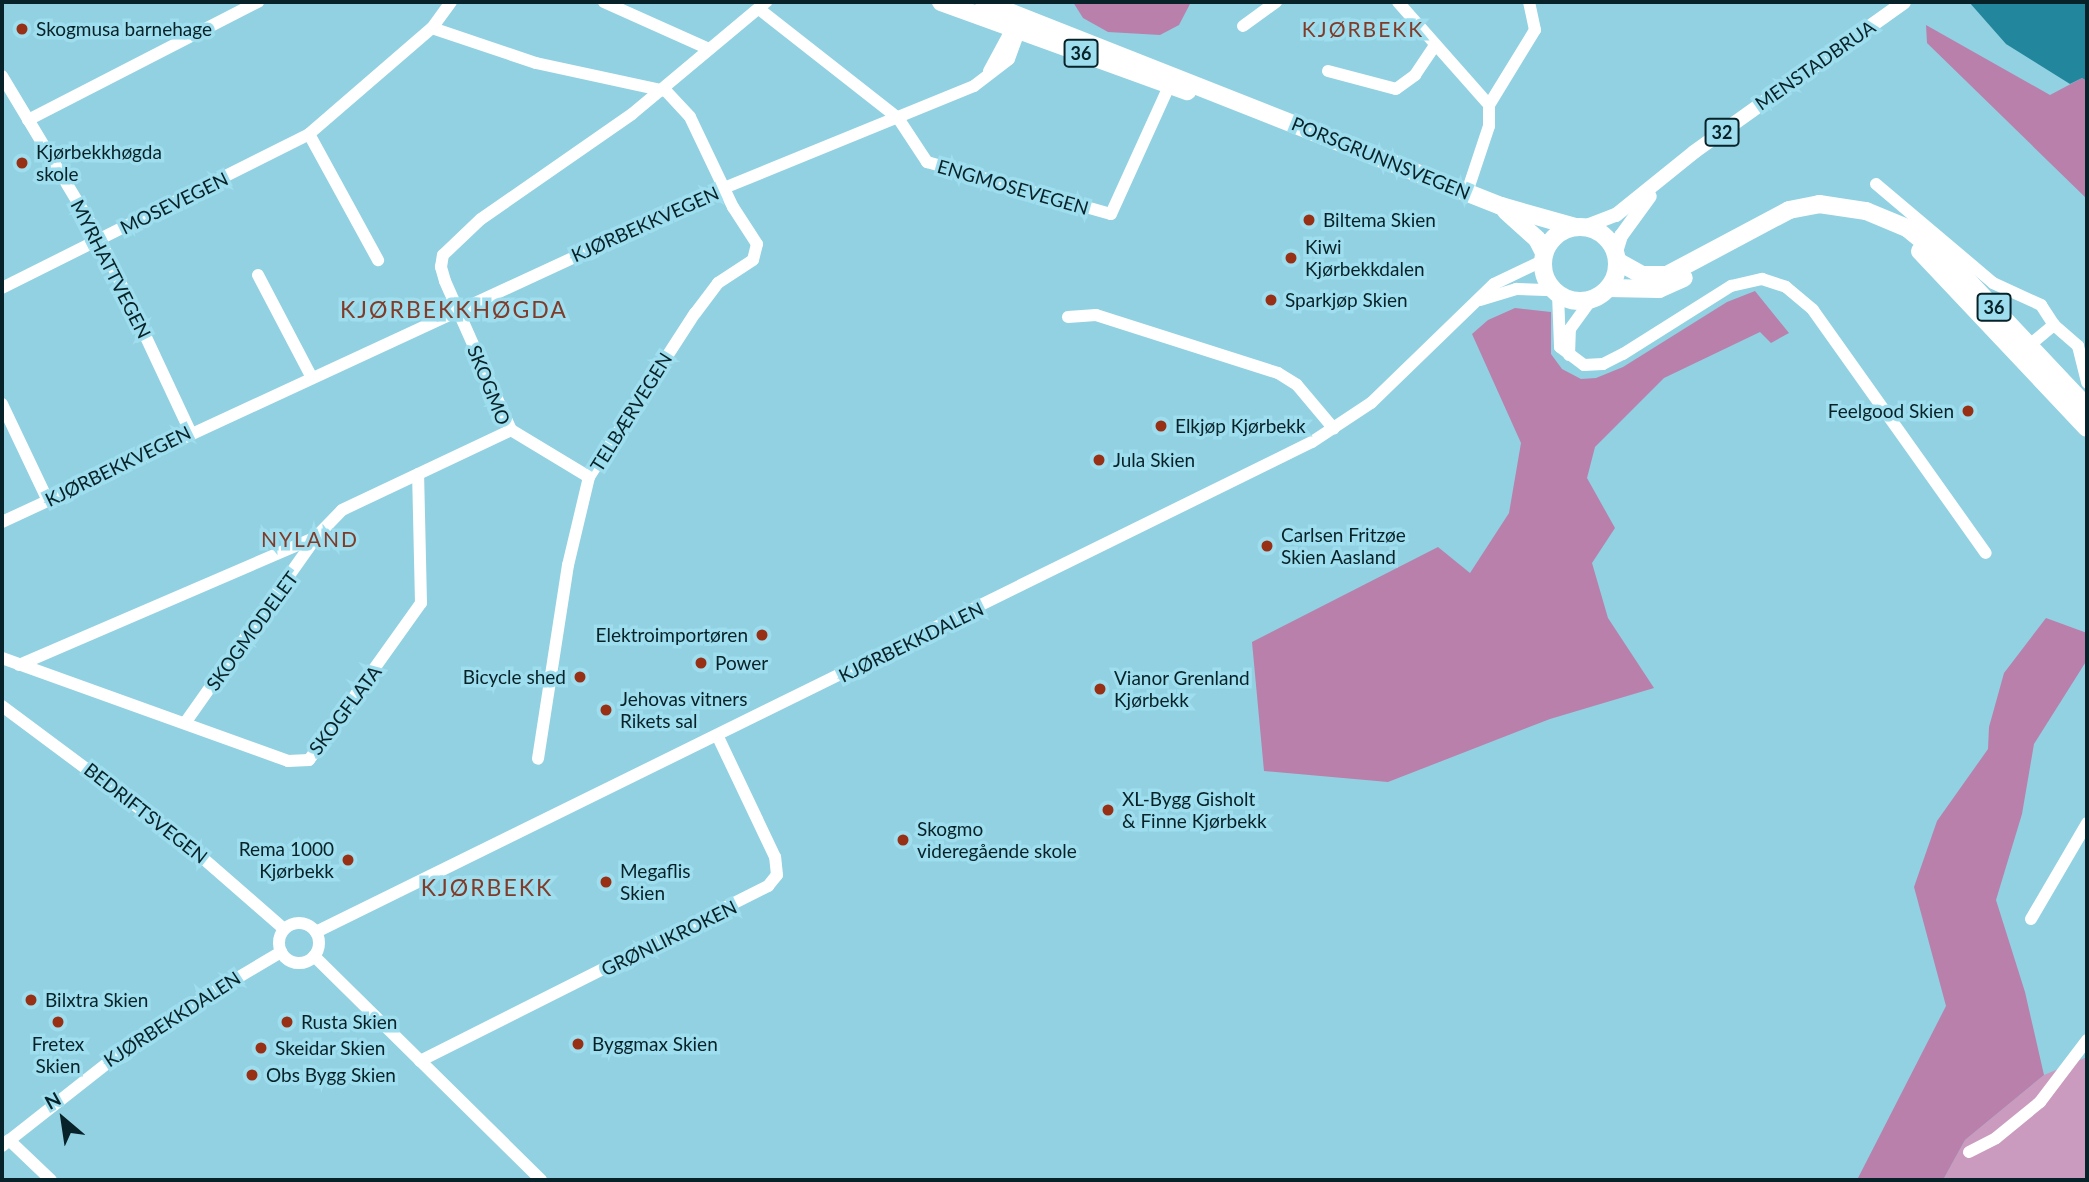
<!DOCTYPE html>
<meta charset="utf-8">
<style>
body{margin:0}
#map{position:relative;width:2089px;height:1182px;overflow:hidden;background:#91d1e1;font-family:Lato,sans-serif}
div>[style]{position:absolute}
.green>*{inset:0;background:#ca9bbe}
.forest>*{inset:0;background:#b980ac}
.water>*{inset:0;background:#22879c}
.minor>*{height:12px;margin:-6px;padding:0 6px;transform-origin:6px;border-radius:6px;background:#fff}
.minor>.ring{margin:-6px;padding:0;box-sizing:content-box;background:none;border:12px solid #fff;border-radius:50%}
.major>*{height:14px;margin:-7px;padding:0 7px;transform-origin:7px;border-radius:7px;background:#fff}
.highway>*{height:18px;margin:-9px;padding:0 9px;transform-origin:9px;border-radius:9px;background:#fff}
.highway>.ring{margin:-9px;padding:0;box-sizing:content-box;background:none;border:18px solid #fff;border-radius:50%}
.dots>*{width:19px;height:19px;translate:-50% -50%;box-sizing:border-box;border:4px solid #9edeee;border-radius:50%}
span{translate:-50% -50%;white-space:nowrap;text-align:center;line-height:1.15;-webkit-text-stroke:7px #9edeee;paint-order:stroke}
.shield-label span{padding:2px 5px;background:#9edeee;border:2px solid;border-radius:5px;-webkit-text-stroke-width:0}
.shield-label{font-size:18px;color:#072228;font-weight:700}
.poi-label{font-size:19px;color:#072228}
.left{translate:0 -50%;text-align:left}
.right{translate:-100% -50%;text-align:right}
.street-label{font-size:19px;color:#072228}
.neighbourhood-label{font-size:21px;color:#803b29;letter-spacing:2px}
.quarter-label{font-size:23px;color:#803b29;letter-spacing:2px}
.frame{position:absolute;inset:0;border:4px solid #072228;pointer-events:none}
.north{position:absolute;left:28px;top:1084px;width:70px;height:70px;-webkit-text-stroke:5px #9edeee;paint-order:stroke;rotate:331deg;font-size:19px;font-weight:700;line-height:28px;text-align:center;color:#072228}
.north::after{content:'';display:block;margin:auto;width:24px;height:32px;background:#072228;clip-path:polygon(50% 0,100% 100%,50% 72%,0 100%)}
</style>
<div id="map">
<div class="green">
<div style="clip-path:polygon(2087px 1057px,2087px 1180px,1943px 1180px,1965px 1140px,2044px 1075px)"></div>
</div>
<div class="forest">
<div style="clip-path:polygon(1073px 2px,1191px 2px,1179px 25px,1160px 35px,1108px 32px,1083px 18px)"></div>
<div style="clip-path:polygon(1926px 25px,2050px 95px,2082px 78px,2087px 81px,2087px 199px,1927px 43px)"></div>
<div style="clip-path:polygon(1755px 291px,1789px 333px,1771px 343px,1760px 332px,1664px 378px,1595px 447px,1587px 478px,1615px 528px,1592px 563px,1608px 618px,1654px 688px,1550px 719px,1388px 782px,1264px 771px,1252px 642px,1438px 547px,1470px 573px,1509px 513px,1521px 443px,1472px 334px,1488px 320px,1515px 308px,1551px 312px,1551px 354px,1562px 369px,1581px 379px,1596px 378px,1623px 367px,1727px 302px)"></div>
<div style="clip-path:polygon(2046px 618px,2087px 633px,2087px 660px,2034px 744px,2022px 814px,1996px 900px,2025px 992px,2044px 1075px,1965px 1140px,1943px 1180px,1857px 1180px,1946px 1006px,1914px 887px,1937px 821px,1988px 749px,1989px 727px,2004px 673px)"></div>
</div>
<div class="water">
<div style="clip-path:polygon(1969px 2px,2087px 2px,2087px 81px,2082px 78px,2070px 84px,2006px 44px)"></div>
</div>
<div class="minor">
<div style="left:604px;top:2px;width:115px;rotate:24.1deg"></div>
<div style="left:1398px;top:2px;width:137px;rotate:48.5deg"></div>
<div style="left:1489px;top:105px;width:21px;rotate:90deg"></div>
<div style="left:1489px;top:126px;width:70px;rotate:108.4deg"></div>
<div style="left:759px;top:9px;width:177px;rotate:38.1deg"></div>
<div style="left:898px;top:118px;width:53px;rotate:56.6deg"></div>
<div style="left:927px;top:162px;width:191px;rotate:15.8deg"></div>
<div style="left:1111px;top:214px;width:133px;rotate:-65.6deg"></div>
<div style="left:1243px;top:26px;width:41px;rotate:-36deg"></div>
<div style="left:432px;top:28px;width:110px;rotate:18.6deg"></div>
<div style="left:536px;top:63px;width:133px;rotate:12.2deg"></div>
<div style="left:666px;top:91px;width:35px;rotate:47deg"></div>
<div style="left:690px;top:117px;width:100px;rotate:64.5deg"></div>
<div style="left:733px;top:207px;width:44px;rotate:57deg"></div>
<div style="left:757px;top:244px;width:16px;rotate:104deg"></div>
<div style="left:753px;top:260px;width:42px;rotate:146.7deg"></div>
<div style="left:718px;top:283px;width:38px;rotate:127deg"></div>
<div style="left:695px;top:313px;width:195px;rotate:122.9deg"></div>
<div style="left:589px;top:477px;width:90px;rotate:103.4deg"></div>
<div style="left:568px;top:565px;width:196px;rotate:98.8deg"></div>
<div style="left:989px;top:71px;width:55px;rotate:-61.6deg"></div>
<div style="left:1328px;top:71px;width:70px;rotate:14.8deg"></div>
<div style="left:1396px;top:89px;width:24px;rotate:-36deg"></div>
<div style="left:1415px;top:75px;width:36px;rotate:-56deg"></div>
<div style="left:2px;top:76px;width:190px;rotate:59deg"></div>
<div style="left:100px;top:239px;width:212px;rotate:64.9deg"></div>
<div style="left:1489px;top:105px;width:88px;rotate:-58.5deg"></div>
<div style="left:1535px;top:30px;width:29px;rotate:-102deg"></div>
<div style="left:28px;top:120px;width:259px;rotate:-27.2deg"></div>
<div style="left:309px;top:134px;width:144px;rotate:61.3deg"></div>
<div style="left:1876px;top:184px;width:153px;rotate:40.2deg"></div>
<div style="left:1993px;top:283px;width:53px;rotate:24.6deg"></div>
<div style="left:2041px;top:305px;width:24px;rotate:57deg"></div>
<div style="left:2054px;top:325px;width:32px;rotate:41deg"></div>
<div style="left:2078px;top:346px;width:38px;rotate:76deg"></div>
<div style="left:258px;top:275px;width:114px;rotate:62.3deg"></div>
<div style="left:2px;top:288px;width:343px;rotate:-26.6deg"></div>
<div style="left:309px;top:134px;width:162px;rotate:-40.8deg"></div>
<div style="left:432px;top:28px;width:32px;rotate:-54deg"></div>
<div style="left:1558px;top:294px;width:53px;rotate:87.8deg"></div>
<div style="left:1560px;top:347px;width:30px;rotate:37deg"></div>
<div style="left:1584px;top:365px;width:19px;rotate:-3deg"></div>
<div style="left:1603px;top:364px;width:22px;rotate:-27deg"></div>
<div style="left:1623px;top:354px;width:128px;rotate:-32.2deg"></div>
<div style="left:1731px;top:286px;width:32px;rotate:-13deg"></div>
<div style="left:1762px;top:279px;width:25px;rotate:18deg"></div>
<div style="left:1786px;top:287px;width:35px;rotate:40deg"></div>
<div style="left:1813px;top:310px;width:298px;rotate:54.6deg"></div>
<div style="left:1480px;top:300px;width:38px;rotate:-17deg"></div>
<div style="left:1516px;top:289px;width:37px;rotate:2deg"></div>
<div style="left:1068px;top:317px;width:28px;rotate:-4deg"></div>
<div style="left:1096px;top:315px;width:191px;rotate:17.7deg"></div>
<div style="left:1278px;top:373px;width:22px;rotate:32deg"></div>
<div style="left:1297px;top:385px;width:57px;rotate:49.9deg"></div>
<div style="left:2025px;top:349px;width:38px;rotate:-40deg"></div>
<div style="left:1569px;top:355px;width:26px;rotate:-88deg"></div>
<div style="left:1570px;top:329px;width:37px;rotate:-54deg"></div>
<div style="left:2px;top:404px;width:107px;rotate:64.6deg"></div>
<div style="left:511px;top:430px;width:91px;rotate:31.1deg"></div>
<div style="left:2px;top:522px;width:796px;rotate:-24.83deg"></div>
<div style="left:724px;top:188px;width:270px;rotate:-22.2deg"></div>
<div style="left:974px;top:86px;width:44px;rotate:-37.6deg"></div>
<div style="left:1009px;top:59px;width:37px;rotate:-70deg"></div>
<div style="left:2px;top:658px;width:304px;rotate:19.8deg"></div>
<div style="left:288px;top:761px;width:21px;rotate:-3deg"></div>
<div style="left:309px;top:760px;width:193px;rotate:-54.5deg"></div>
<div style="left:421px;top:603px;width:129px;rotate:-91.3deg"></div>
<div style="left:19px;top:665px;width:323px;rotate:-23.3deg"></div>
<div style="left:316px;top:537px;width:37px;rotate:-46deg"></div>
<div style="left:342px;top:510px;width:187px;rotate:-25.3deg"></div>
<div style="left:511px;top:430px;width:163px;rotate:-113.9deg"></div>
<div style="left:445px;top:281px;width:15px;rotate:-106deg"></div>
<div style="left:441px;top:267px;width:12px;rotate:-81deg"></div>
<div style="left:443px;top:255px;width:52px;rotate:-43.5deg"></div>
<div style="left:481px;top:219px;width:184px;rotate:-34.8deg"></div>
<div style="left:632px;top:114px;width:175px;rotate:-39.9deg"></div>
<div style="left:2px;top:706px;width:224px;rotate:36.7deg"></div>
<div style="left:182px;top:840px;width:135px;rotate:41.1deg"></div>
<div style="left:185px;top:723px;width:228px;rotate:-54.8deg"></div>
<div style="left:2031px;top:919px;width:111px;rotate:-59.7deg"></div>
<div class="ring" style="left:279px;top:923px;width:28px;height:28px"></div>
<div style="left:316px;top:932px;width:1110px;rotate:-26.2deg"></div>
<div style="left:1312px;top:442px;width:71px;rotate:-33.5deg"></div>
<div style="left:1371px;top:403px;width:171px;rotate:-44.1deg"></div>
<div style="left:1494px;top:284px;width:53px;rotate:-25.6deg"></div>
<div style="left:314px;top:956px;width:319px;rotate:44.6deg"></div>
<div style="left:420px;top:1061px;width:390px;rotate:-26.7deg"></div>
<div style="left:768px;top:886px;width:14px;rotate:-51deg"></div>
<div style="left:777px;top:875px;width:18px;rotate:-96deg"></div>
<div style="left:775px;top:857px;width:133px;rotate:-115.4deg"></div>
<div style="left:9px;top:1140px;width:58px;rotate:43.6deg"></div>
<div style="left:2px;top:1146px;width:186px;rotate:-38.2deg"></div>
<div style="left:148px;top:1031px;width:155px;rotate:-30.7deg"></div>
<div style="left:1969px;top:1152px;width:30px;rotate:-27deg"></div>
<div style="left:1996px;top:1138px;width:57px;rotate:-39.3deg"></div>
<div style="left:2040px;top:1102px;width:78px;rotate:-52.8deg"></div>
</div>
<div class="major">
<div style="left:1584px;top:227px;width:34px;rotate:-21deg"></div>
<div style="left:1616px;top:215px;width:100px;rotate:-38.9deg"></div>
<div style="left:1694px;top:152px;width:258px;rotate:-35.5deg"></div>
<div style="left:1616px;top:252px;width:17px;rotate:-73deg"></div>
<div style="left:1621px;top:236px;width:49px;rotate:-54.1deg"></div>
</div>
<div class="highway">
<div style="left:941px;top:2px;width:262px;rotate:19.9deg"></div>
<div style="left:984px;top:2px;width:556px;rotate:21.53deg"></div>
<div style="left:1501px;top:206px;width:77px;rotate:15.8deg"></div>
<div style="left:1506px;top:211px;width:42px;rotate:42.1deg"></div>
<div style="left:1537px;top:239px;width:16px;rotate:63deg"></div>
<div class="ring" style="left:1543px;top:227px;width:56px;height:56px"></div>
<div style="left:1920px;top:251px;width:243px;rotate:46.7deg"></div>
<div style="left:1617px;top:261px;width:29px;rotate:29deg"></div>
<div style="left:1642px;top:275px;width:25px"></div>
<div style="left:1667px;top:275px;width:138px;rotate:-28deg"></div>
<div style="left:1789px;top:210px;width:31px;rotate:-11deg"></div>
<div style="left:1819px;top:204px;width:48px;rotate:8.5deg"></div>
<div style="left:1866px;top:211px;width:44px;rotate:22.5deg"></div>
<div style="left:1907px;top:228px;width:60px;rotate:39deg"></div>
<div style="left:1954px;top:266px;width:194px;rotate:46.7deg"></div>
<div style="left:1609px;top:288px;width:50px;rotate:1.1deg"></div>
<div style="left:1659px;top:289px;width:27px;rotate:-24deg"></div>
</div>
<div class="dots">
<div style="left:22px;top:29px;background:#983015"></div>
<div style="left:22px;top:163px;background:#983015"></div>
<div style="left:1309px;top:220px;background:#983015"></div>
<div style="left:1291px;top:258px;background:#983015"></div>
<div style="left:1271px;top:300px;background:#983015"></div>
<div style="left:1968px;top:411px;background:#983015"></div>
<div style="left:1161px;top:426px;background:#983015"></div>
<div style="left:1099px;top:460px;background:#983015"></div>
<div style="left:1267px;top:546px;background:#983015"></div>
<div style="left:762px;top:635px;background:#983015"></div>
<div style="left:701px;top:663px;background:#983015"></div>
<div style="left:580px;top:677px;background:#983015"></div>
<div style="left:1100px;top:689px;background:#983015"></div>
<div style="left:606px;top:710px;background:#983015"></div>
<div style="left:1108px;top:810px;background:#983015"></div>
<div style="left:903px;top:840px;background:#983015"></div>
<div style="left:348px;top:860px;background:#983015"></div>
<div style="left:606px;top:882px;background:#983015"></div>
<div style="left:31px;top:1000px;background:#983015"></div>
<div style="left:58px;top:1022px;background:#983015"></div>
<div style="left:287px;top:1022px;background:#983015"></div>
<div style="left:578px;top:1044px;background:#983015"></div>
<div style="left:261px;top:1048px;background:#983015"></div>
<div style="left:252px;top:1075px;background:#983015"></div>
</div>
<div class="shield-label">
<span style="left:1081px;top:53px">36</span>
<span style="left:1722px;top:132px">32</span>
<span style="left:1994px;top:307px">36</span>
</div>
<div class="poi-label">
<span class="left" style="left:36px;top:29px">Skogmusa barnehage</span>
<span class="left" style="left:36px;top:163px">Kjørbekkhøgda<br>skole</span>
<span class="left" style="left:1323px;top:220px">Biltema Skien</span>
<span class="left" style="left:1305px;top:258px">Kiwi<br>Kjørbekkdalen</span>
<span class="left" style="left:1285px;top:300px">Sparkjøp Skien</span>
<span class="right" style="left:1954px;top:411px">Feelgood Skien</span>
<span class="left" style="left:1175px;top:426px">Elkjøp Kjørbekk</span>
<span class="left" style="left:1113px;top:460px">Jula Skien</span>
<span class="left" style="left:1281px;top:546px">Carlsen Fritzøe<br>Skien Aasland</span>
<span class="right" style="left:748px;top:635px">Elektroimportøren</span>
<span class="left" style="left:715px;top:663px">Power</span>
<span class="right" style="left:566px;top:677px">Bicycle shed</span>
<span class="left" style="left:1114px;top:689px">Vianor Grenland<br>Kjørbekk</span>
<span class="left" style="left:620px;top:710px">Jehovas vitners<br>Rikets sal</span>
<span class="left" style="left:1122px;top:810px">XL-Bygg Gisholt<br>&amp; Finne Kjørbekk</span>
<span class="left" style="left:917px;top:840px">Skogmo<br>videregående skole</span>
<span class="right" style="left:334px;top:860px">Rema 1000<br>Kjørbekk</span>
<span class="left" style="left:620px;top:882px">Megaflis<br>Skien</span>
<span class="left" style="left:45px;top:1000px">Bilxtra Skien</span>
<span class="left" style="left:301px;top:1022px">Rusta Skien</span>
<span style="left:58px;top:1055px">Fretex<br>Skien</span>
<span class="left" style="left:592px;top:1044px">Byggmax Skien</span>
<span class="left" style="left:275px;top:1048px">Skeidar Skien</span>
<span class="left" style="left:266px;top:1075px">Obs Bygg Skien</span>
</div>
<div class="street-label">
<span style="left:1815px;top:65px;rotate:-35deg">MENSTADBRUA</span>
<span style="left:1381px;top:158px;rotate:22deg">PORSGRUNNSVEGEN</span>
<span style="left:1013px;top:187px;rotate:16deg">ENGMOSEVEGEN</span>
<span style="left:174px;top:203px;rotate:-26deg">MOSEVEGEN</span>
<span style="left:645px;top:224px;rotate:-24deg">KJØRBEKKVEGEN</span>
<span style="left:111px;top:269px;rotate:63deg">MYRHATTVEGEN</span>
<span style="left:489px;top:385px;rotate:68deg">SKOGMO</span>
<span style="left:631px;top:412px;rotate:-58deg">TELBÆRVEGEN</span>
<span style="left:118px;top:466px;rotate:-26deg">KJØRBEKKVEGEN</span>
<span style="left:252px;top:631px;rotate:-54deg">SKOGMODELET</span>
<span style="left:911px;top:642px;rotate:-26deg">KJØRBEKKDALEN</span>
<span style="left:345px;top:710px;rotate:-53deg">SKOGFLATA</span>
<span style="left:146px;top:813px;rotate:38deg">BEDRIFTSVEGEN</span>
<span style="left:669px;top:938px;rotate:-26deg">GRØNLIKROKEN</span>
<span style="left:172px;top:1019px;rotate:-33deg">KJØRBEKKDALEN</span>
</div>
<div class="neighbourhood-label">
<span style="left:1363px;top:29px">KJØRBEKK</span>
<span style="left:310px;top:539px">NYLAND</span>
</div>
<div class="quarter-label">
<span style="left:454px;top:309px">KJØRBEKKHØGDA</span>
<span style="left:487px;top:887px">KJØRBEKK</span>
</div>
<div class="frame"></div>
<div class="north">N</div>
</div>
